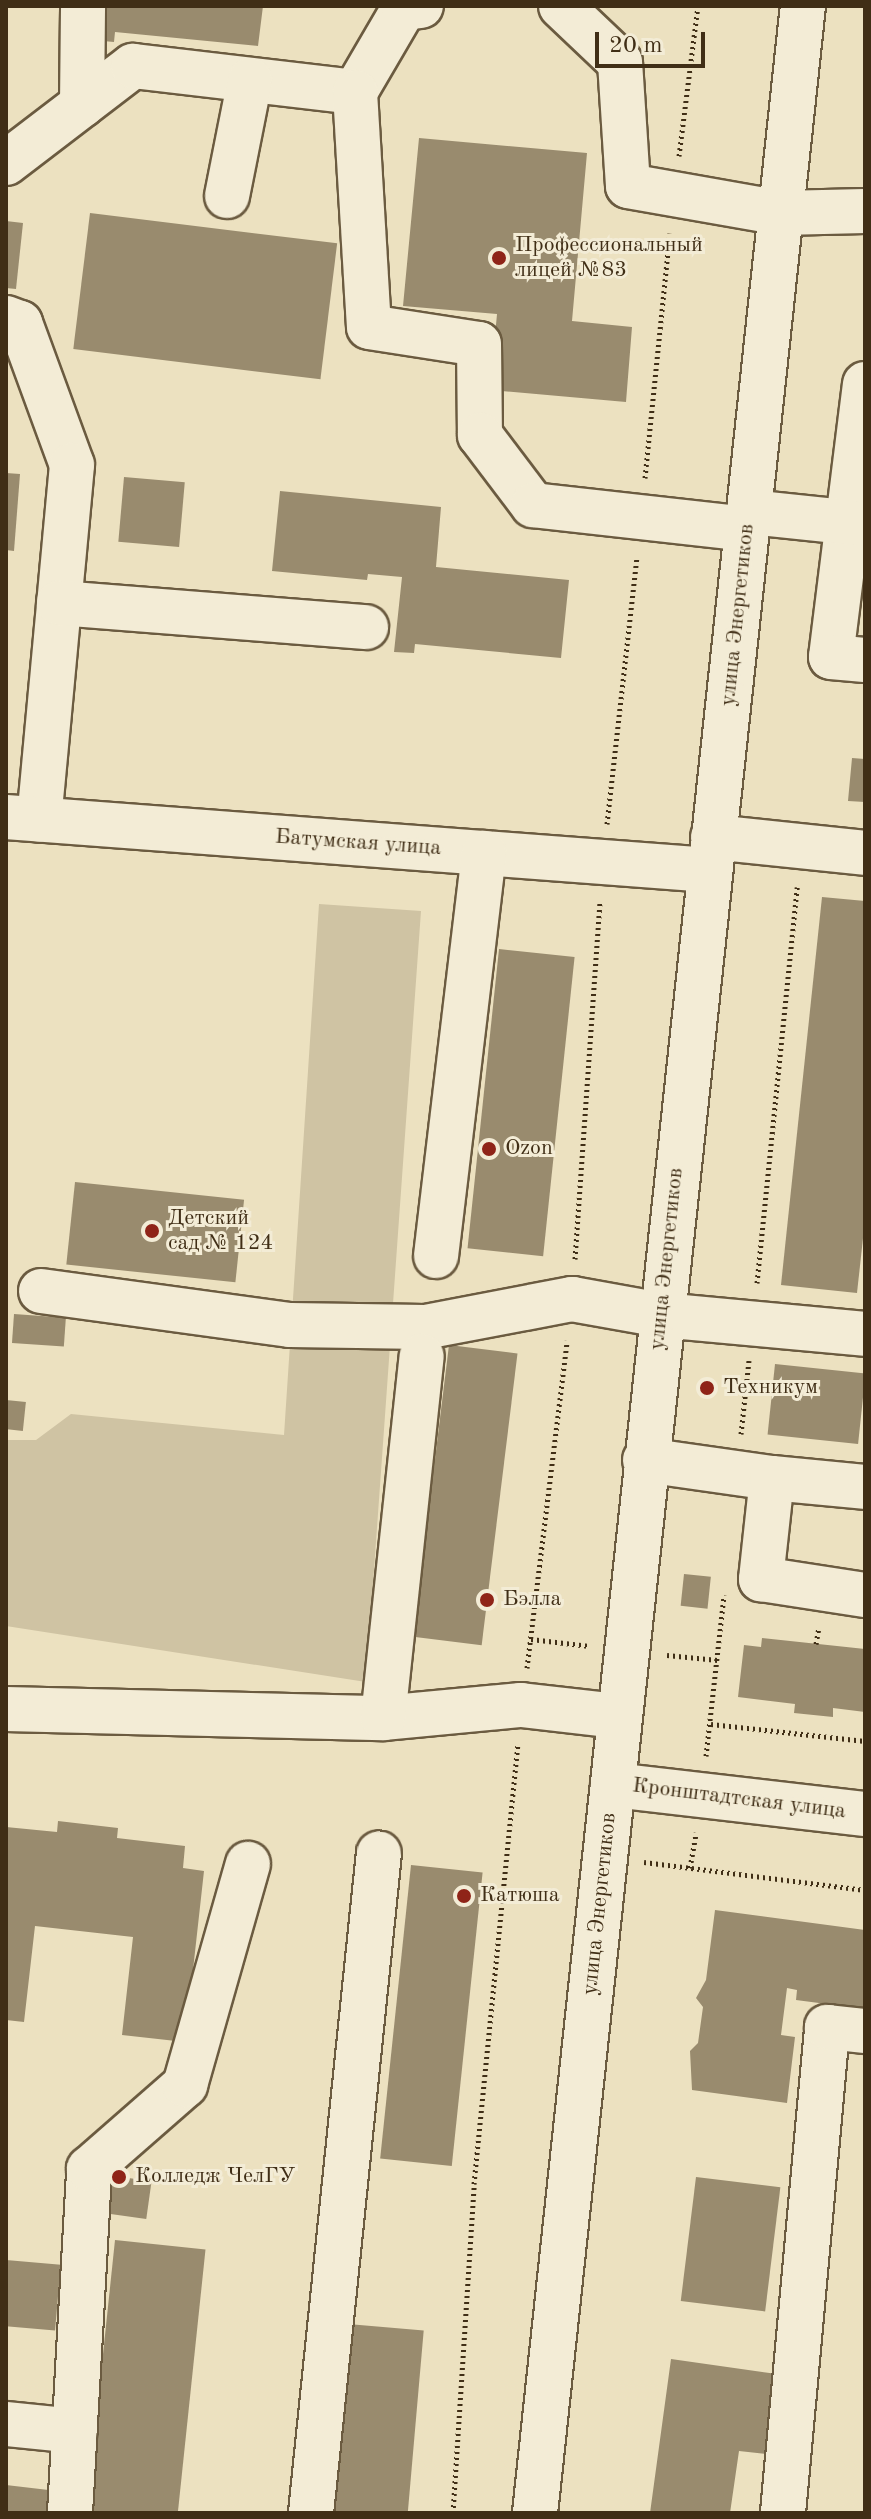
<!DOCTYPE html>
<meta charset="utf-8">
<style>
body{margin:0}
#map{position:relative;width:871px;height:2519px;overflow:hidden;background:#ece1c0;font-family:"Old Standard TT",serif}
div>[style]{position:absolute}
.green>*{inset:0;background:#cfc3a3}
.building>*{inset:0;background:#998b6e;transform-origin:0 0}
.path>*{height:5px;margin-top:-2.5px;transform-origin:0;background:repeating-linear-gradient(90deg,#402e16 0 2px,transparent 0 6px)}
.roads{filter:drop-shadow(2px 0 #6b5b40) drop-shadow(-2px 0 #6b5b40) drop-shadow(0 2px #6b5b40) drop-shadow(0 -2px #6b5b40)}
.minor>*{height:44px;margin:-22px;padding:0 22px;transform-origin:22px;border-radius:22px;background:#f3ecd6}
.dots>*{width:22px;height:22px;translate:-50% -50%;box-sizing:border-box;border:4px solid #f3ecd6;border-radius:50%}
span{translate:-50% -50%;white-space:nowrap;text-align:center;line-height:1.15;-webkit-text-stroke:6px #f3ecd6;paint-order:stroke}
.poi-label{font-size:22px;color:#402e16}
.left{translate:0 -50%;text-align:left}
.street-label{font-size:22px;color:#402e16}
.frame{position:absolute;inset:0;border:8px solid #402e16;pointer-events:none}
.scale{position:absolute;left:595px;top:32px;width:110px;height:36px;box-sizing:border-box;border:4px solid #402e16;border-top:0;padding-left:10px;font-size:24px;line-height:28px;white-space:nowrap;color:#402e16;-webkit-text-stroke:6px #f3ecd6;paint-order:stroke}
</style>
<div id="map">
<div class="green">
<div style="clip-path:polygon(319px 904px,421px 911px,366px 1682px,6px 1626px,6px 1440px,36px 1440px,71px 1414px,284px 1435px)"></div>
</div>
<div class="building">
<div style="clip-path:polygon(96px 6px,263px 6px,258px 46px,115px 32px,114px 42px,92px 40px)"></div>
<div style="clip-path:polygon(419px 138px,587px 153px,572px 321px,632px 327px,626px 402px,490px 390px,497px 314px,403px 306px)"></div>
<div style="left:90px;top:213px;width:249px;height:137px;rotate:7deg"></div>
<div style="clip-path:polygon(6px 221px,23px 223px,16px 289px,6px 288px)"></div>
<div style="clip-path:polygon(6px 473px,20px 474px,14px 551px,6px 550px)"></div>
<div style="left:124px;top:477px;width:61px;height:65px;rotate:5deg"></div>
<div style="clip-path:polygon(280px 491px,441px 507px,436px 567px,569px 580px,561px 658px,415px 644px,414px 653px,394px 652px,402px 577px,368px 574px,367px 580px,272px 571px)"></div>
<div style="clip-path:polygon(852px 758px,865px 759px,865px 802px,848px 801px)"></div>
<div style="clip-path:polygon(822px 897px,865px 901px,865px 1220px,857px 1293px,781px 1285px)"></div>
<div style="left:499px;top:949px;width:76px;height:301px;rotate:6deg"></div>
<div style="left:75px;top:1182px;width:170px;height:83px;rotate:6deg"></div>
<div style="left:14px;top:1314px;width:52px;height:29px;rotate:4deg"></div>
<div style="left:449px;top:1345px;width:69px;height:294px;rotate:7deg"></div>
<div style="left:775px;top:1364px;width:91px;height:71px;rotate:6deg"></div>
<div style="left:6px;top:1400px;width:20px;height:29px;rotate:6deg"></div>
<div style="left:684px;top:1574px;width:27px;height:32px;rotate:6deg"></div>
<div style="clip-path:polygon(762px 1638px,865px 1649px,865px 1712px,833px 1708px,833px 1717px,794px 1713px,795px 1704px,738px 1697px,744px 1645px,761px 1647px)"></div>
<div style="clip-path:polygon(58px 1821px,118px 1828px,117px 1838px,185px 1846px,183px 1868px,204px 1871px,185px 2042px,122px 2035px,133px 1937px,35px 1926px,24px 2022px,6px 2020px,6px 1827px,57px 1832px)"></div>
<div style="left:411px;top:1865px;width:72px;height:295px;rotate:6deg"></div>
<div style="clip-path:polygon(715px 1910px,865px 1930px,865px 2009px,796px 2000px,797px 1990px,787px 1988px,781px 2035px,795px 2037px,787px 2103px,692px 2090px,690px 2051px,698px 2043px,703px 2007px,696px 1998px,706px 1980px)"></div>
<div style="left:107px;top:2175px;width:45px;height:38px;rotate:8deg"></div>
<div style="left:696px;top:2177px;width:85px;height:125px;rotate:7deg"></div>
<div style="left:115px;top:2240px;width:91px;height:274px;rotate:6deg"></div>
<div style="left:6px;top:2260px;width:55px;height:66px;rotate:5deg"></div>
<div style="left:348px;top:2324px;width:76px;height:190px;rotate:5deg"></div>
<div style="clip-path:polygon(671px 2359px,777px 2374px,766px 2454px,739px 2451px,730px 2513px,650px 2513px)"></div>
<div style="clip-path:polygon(6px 2485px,57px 2491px,55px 2513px,6px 2513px)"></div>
</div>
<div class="path">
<div style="left:679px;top:156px;width:151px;rotate:-82.8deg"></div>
<div style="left:645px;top:478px;width:246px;rotate:-84.2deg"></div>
<div style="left:607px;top:824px;width:270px;rotate:-83.6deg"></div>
<div style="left:575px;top:1259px;width:358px;rotate:-86deg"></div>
<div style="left:757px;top:1283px;width:398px;rotate:-84.2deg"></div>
<div style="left:741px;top:1434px;width:74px;rotate:-83.8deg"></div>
<div style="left:531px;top:1639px;width:59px;rotate:6.8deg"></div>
<div style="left:816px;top:1644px;width:17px;rotate:-80deg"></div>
<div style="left:667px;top:1655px;width:51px;rotate:5.6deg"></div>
<div style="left:527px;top:1668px;width:330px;rotate:-83deg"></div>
<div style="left:711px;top:1724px;width:155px;rotate:6.3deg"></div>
<div style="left:706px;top:1756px;width:162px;rotate:-83.6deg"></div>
<div style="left:644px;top:1862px;width:223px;rotate:7.2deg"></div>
<div style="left:690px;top:1868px;width:36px;rotate:-80deg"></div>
<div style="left:453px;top:2513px;width:330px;rotate:-86.3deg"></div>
<div style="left:474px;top:2184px;width:441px;rotate:-84.3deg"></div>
</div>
<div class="roads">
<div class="minor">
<div style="left:561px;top:6px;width:81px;rotate:43.5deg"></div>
<div style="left:620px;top:62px;width:124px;rotate:86.3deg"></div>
<div style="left:628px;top:186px;width:155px;rotate:10deg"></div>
<div style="left:781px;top:213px;width:84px;rotate:-1.4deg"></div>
<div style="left:355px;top:92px;width:97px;rotate:-59.7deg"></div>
<div style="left:404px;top:8px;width:17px;rotate:-7deg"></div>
<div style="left:82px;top:105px;width:99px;rotate:-89.4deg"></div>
<div style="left:6px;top:163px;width:160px;rotate:-37.4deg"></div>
<div style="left:133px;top:66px;width:224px;rotate:6.7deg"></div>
<div style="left:355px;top:92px;width:235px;rotate:86.6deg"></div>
<div style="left:369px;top:327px;width:111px;rotate:8.8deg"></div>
<div style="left:479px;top:344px;width:91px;rotate:89.4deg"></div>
<div style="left:480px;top:435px;width:88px;rotate:52.9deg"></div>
<div style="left:533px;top:505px;width:215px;rotate:6.4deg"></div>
<div style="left:227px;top:196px;width:118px;rotate:-78.8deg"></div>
<div style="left:6px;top:318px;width:15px;rotate:20deg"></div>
<div style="left:20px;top:323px;width:151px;rotate:69.9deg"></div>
<div style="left:72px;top:465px;width:356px;rotate:95.3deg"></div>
<div style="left:865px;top:384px;width:275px;rotate:97.1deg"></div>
<div style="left:831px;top:657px;width:34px;rotate:5deg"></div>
<div style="left:749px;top:512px;width:117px;rotate:5.9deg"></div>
<div style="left:59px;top:603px;width:308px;rotate:4.5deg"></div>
<div style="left:6px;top:817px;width:705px;rotate:4.31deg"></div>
<div style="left:713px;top:837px;width:153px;rotate:6deg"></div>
<div style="left:436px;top:1256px;width:406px;rotate:-83.2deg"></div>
<div style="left:41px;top:1291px;width:251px;rotate:7.8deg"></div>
<div style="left:290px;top:1325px;width:135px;rotate:0.8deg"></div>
<div style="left:425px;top:1327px;width:150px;rotate:-10.8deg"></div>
<div style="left:572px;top:1299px;width:90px;rotate:10.2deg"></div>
<div style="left:661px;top:1315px;width:205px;rotate:5.3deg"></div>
<div style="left:645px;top:1460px;width:128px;rotate:8.1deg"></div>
<div style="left:772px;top:1478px;width:102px;rotate:96.2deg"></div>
<div style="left:761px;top:1579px;width:105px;rotate:8.7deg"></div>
<div style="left:772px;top:1478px;width:93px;rotate:5.5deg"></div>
<div style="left:6px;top:1709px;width:377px;rotate:1.4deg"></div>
<div style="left:383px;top:1718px;width:139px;rotate:-5.4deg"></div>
<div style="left:521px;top:1705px;width:98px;rotate:6.5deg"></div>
<div style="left:383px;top:1718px;width:364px;rotate:-83.9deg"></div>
<div style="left:613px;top:1785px;width:254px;rotate:6.6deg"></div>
<div style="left:6px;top:2424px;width:69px;rotate:5.8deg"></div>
<div style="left:70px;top:2513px;width:345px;rotate:-86.8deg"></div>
<div style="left:89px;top:2169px;width:128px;rotate:-41.2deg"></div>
<div style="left:185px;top:2085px;width:230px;rotate:-74.1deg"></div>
<div style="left:311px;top:2513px;width:663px;rotate:-84.12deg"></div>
<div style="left:535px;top:2513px;width:2521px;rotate:-83.9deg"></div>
<div style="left:783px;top:2513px;width:488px;rotate:-84.8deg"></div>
<div style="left:827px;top:2027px;width:38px;rotate:6deg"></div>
</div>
</div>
<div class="dots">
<div style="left:499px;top:258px;background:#8f2418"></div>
<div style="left:489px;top:1149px;background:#8f2418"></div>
<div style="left:152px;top:1231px;background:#8f2418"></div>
<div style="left:707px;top:1388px;background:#8f2418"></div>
<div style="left:487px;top:1600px;background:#8f2418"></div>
<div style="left:464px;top:1896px;background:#8f2418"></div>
<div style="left:119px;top:2177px;background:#8f2418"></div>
</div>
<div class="poi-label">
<span class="left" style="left:515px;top:258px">Профессиональный<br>лицей №83</span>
<span class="left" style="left:505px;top:1149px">Ozon</span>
<span class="left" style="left:168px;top:1231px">Детский<br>сад № 124</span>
<span class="left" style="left:723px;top:1388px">Техникум</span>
<span class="left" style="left:503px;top:1600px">Бэлла</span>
<span class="left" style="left:480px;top:1896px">Катюша</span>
<span class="left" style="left:135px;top:2177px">Колледж ЧелГУ</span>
</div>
<div class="street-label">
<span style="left:738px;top:615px;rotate:-84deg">улица Энергетиков</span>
<span style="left:358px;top:843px;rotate:4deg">Батумская улица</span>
<span style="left:667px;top:1259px;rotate:-84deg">улица Энергетиков</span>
<span style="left:739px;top:1799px;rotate:7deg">Кронштадтская улица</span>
<span style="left:600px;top:1904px;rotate:-84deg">улица Энергетиков</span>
</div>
<div class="frame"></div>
<div class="scale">20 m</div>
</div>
